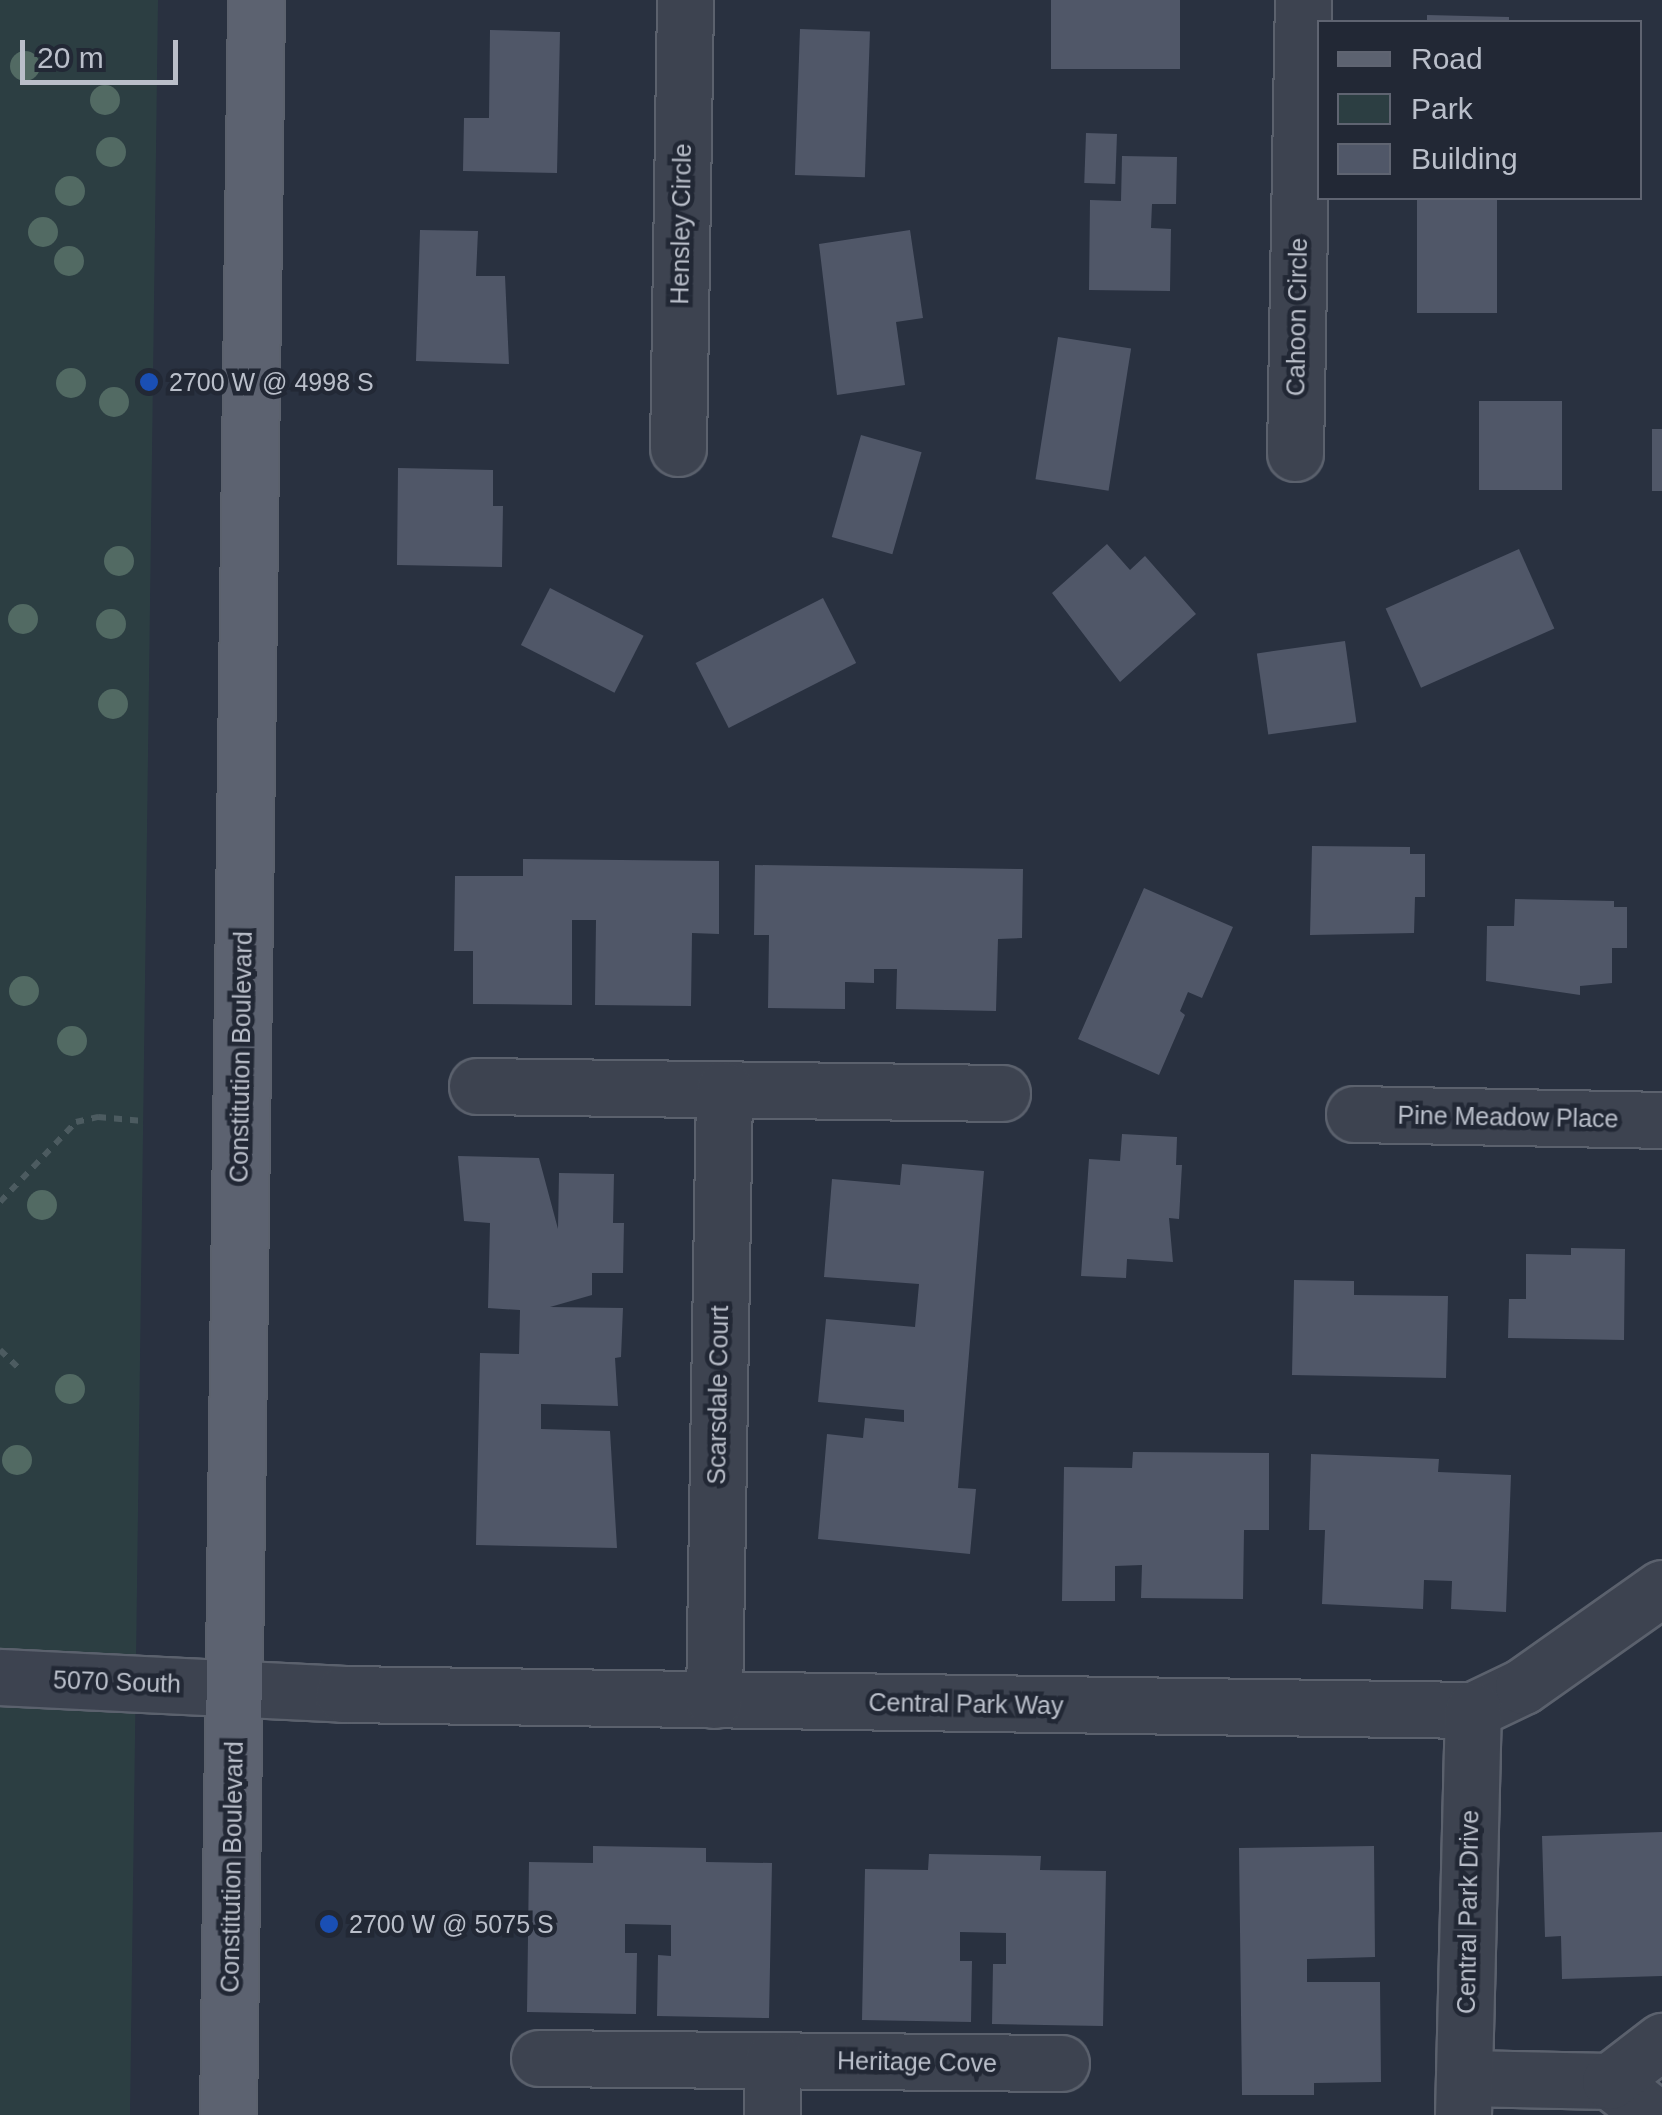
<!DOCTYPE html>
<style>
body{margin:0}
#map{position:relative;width:1662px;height:2115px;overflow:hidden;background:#293140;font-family:Arial,sans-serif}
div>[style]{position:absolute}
.green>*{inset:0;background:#2c3e42}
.building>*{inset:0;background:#505768;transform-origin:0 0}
.path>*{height:6px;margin-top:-3px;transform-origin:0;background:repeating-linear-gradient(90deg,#4c5b60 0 8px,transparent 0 16px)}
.roads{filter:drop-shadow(2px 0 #5b616d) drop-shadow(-2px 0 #5b616d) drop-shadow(0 2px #5b616d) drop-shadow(0 -2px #5b616d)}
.minor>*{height:55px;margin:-27.5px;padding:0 27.5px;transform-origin:27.5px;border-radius:27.5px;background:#3d4350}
.major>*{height:55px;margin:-27.5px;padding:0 27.5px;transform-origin:27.5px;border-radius:27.5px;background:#5c6270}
.trees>*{width:30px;height:30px;margin:-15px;border-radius:50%;background:#526a63}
.dots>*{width:28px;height:28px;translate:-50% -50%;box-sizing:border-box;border:5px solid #222835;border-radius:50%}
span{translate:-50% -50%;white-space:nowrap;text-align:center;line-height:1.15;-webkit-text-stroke:9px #222835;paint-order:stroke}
.street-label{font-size:25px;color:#babfca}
.poi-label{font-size:25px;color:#babfca}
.left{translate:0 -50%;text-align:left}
.legend{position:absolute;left:1317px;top:20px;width:325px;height:180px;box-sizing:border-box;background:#222835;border:2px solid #5f6471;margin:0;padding:12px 18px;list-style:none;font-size:30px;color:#babfca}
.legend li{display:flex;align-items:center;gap:20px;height:50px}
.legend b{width:50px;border:2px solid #5f6471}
.scale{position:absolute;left:20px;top:40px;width:158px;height:45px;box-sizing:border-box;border:5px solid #babfca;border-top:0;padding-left:12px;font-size:30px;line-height:35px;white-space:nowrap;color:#babfca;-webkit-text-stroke:8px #222835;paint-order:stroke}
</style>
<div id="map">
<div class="green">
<div style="clip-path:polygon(0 0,158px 0,130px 2115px,0 2115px)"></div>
</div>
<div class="building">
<div style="left:1051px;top:0;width:129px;height:69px"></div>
<div style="clip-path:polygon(1427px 15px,1509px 17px,1509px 22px,1427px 22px)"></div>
<div style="left:800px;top:29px;width:70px;height:146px;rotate:2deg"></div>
<div style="clip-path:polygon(490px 30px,560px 32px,557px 173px,463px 171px,464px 118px,489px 118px)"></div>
<div style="left:1086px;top:133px;width:31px;height:50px;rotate:2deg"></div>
<div style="clip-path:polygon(1122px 156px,1177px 157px,1176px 204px,1152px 204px,1151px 228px,1171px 229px,1170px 291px,1089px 290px,1090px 200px,1121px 201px)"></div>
<div style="left:1417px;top:198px;width:80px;height:115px"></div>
<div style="clip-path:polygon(420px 230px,478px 231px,476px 276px,505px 276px,509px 364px,416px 361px)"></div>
<div style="clip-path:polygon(910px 230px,923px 318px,896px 322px,905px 385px,837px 395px,819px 244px)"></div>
<div style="left:1058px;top:337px;width:74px;height:144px;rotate:9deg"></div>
<div style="left:1562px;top:401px;width:89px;height:83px;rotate:90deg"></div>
<div style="left:1652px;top:429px;width:10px;height:62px"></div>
<div style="left:861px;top:435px;width:63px;height:106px;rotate:16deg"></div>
<div style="clip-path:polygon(398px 468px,493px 470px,493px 506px,503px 506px,502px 567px,397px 565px)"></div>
<div style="clip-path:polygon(1107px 544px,1130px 570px,1145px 556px,1196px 614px,1120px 682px,1052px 593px)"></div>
<div style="left:1519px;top:549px;width:87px;height:146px;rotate:66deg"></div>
<div style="left:550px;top:588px;width:105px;height:64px;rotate:27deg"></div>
<div style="left:823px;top:598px;width:73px;height:143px;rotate:63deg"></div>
<div style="left:1345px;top:641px;width:82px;height:89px;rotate:82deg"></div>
<div style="clip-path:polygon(1312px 846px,1410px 847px,1410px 854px,1425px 854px,1425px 897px,1415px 897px,1414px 933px,1310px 935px)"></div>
<div style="clip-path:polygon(523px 859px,719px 861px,719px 934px,692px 933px,691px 1006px,595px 1005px,596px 920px,572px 920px,572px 1005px,473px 1004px,473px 951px,454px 951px,455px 876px,523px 876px)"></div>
<div style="clip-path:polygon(755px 865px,1023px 869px,1022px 938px,998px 939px,996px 1011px,896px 1009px,897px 969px,874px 969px,874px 983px,845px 982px,845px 1009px,768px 1008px,769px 935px,754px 935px)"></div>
<div style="clip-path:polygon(1144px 888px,1233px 927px,1202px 998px,1188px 992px,1180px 1011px,1185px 1015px,1159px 1075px,1078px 1039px)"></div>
<div style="clip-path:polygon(1515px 899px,1614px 901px,1614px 907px,1627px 907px,1627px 948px,1612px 948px,1612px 983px,1580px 986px,1580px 995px,1486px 981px,1487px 926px,1514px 926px)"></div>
<div style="clip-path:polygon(1122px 1134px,1177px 1137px,1176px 1165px,1182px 1165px,1179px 1219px,1169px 1218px,1173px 1262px,1127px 1259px,1126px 1278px,1081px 1276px,1089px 1159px,1120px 1161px)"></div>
<div style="clip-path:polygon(458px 1156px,539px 1158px,558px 1229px,559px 1173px,614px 1174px,613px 1223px,624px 1223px,623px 1273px,592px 1273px,592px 1295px,550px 1307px,623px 1308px,621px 1357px,615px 1358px,618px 1406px,541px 1404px,541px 1429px,610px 1431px,617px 1548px,476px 1545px,480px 1353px,519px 1354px,520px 1310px,488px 1308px,490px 1223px,464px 1221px)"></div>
<div style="clip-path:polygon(902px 1164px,984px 1171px,958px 1488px,976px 1489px,970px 1554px,818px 1539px,827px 1434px,863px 1438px,865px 1418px,904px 1422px,904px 1410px,818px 1402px,826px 1319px,915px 1327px,919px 1284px,824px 1277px,832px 1179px,900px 1185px)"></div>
<div style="clip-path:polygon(1571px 1248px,1625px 1249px,1624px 1340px,1508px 1338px,1509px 1299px,1526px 1299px,1526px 1254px,1571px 1255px)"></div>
<div style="clip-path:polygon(1294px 1280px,1354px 1281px,1354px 1295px,1448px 1296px,1446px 1378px,1292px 1375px)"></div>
<div style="clip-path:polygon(1133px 1452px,1269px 1453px,1269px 1530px,1244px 1530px,1243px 1599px,1141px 1598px,1142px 1565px,1115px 1566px,1115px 1601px,1062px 1601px,1064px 1467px,1132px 1468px)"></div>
<div style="clip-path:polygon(1311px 1454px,1439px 1459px,1438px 1472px,1511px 1475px,1506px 1612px,1451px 1609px,1452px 1581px,1424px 1580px,1423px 1609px,1322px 1604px,1325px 1530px,1309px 1530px)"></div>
<div style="clip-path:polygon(1662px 1832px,1662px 1976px,1562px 1979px,1561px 1936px,1545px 1937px,1542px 1836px)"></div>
<div style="clip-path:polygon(593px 1846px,706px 1848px,706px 1862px,772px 1863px,769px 2018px,657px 2016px,658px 1955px,671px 1956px,671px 1925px,625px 1924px,625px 1953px,637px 1953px,636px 2014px,527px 2012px,529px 1862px,593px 1863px)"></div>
<div style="clip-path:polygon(1374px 1846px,1375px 1957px,1307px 1959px,1307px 1982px,1380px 1982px,1381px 2082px,1314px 2083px,1314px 2095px,1242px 2095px,1239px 1848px)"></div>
<div style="clip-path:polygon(929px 1854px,1041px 1856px,1040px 1870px,1106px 1871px,1103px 2026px,992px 2024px,993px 1964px,1006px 1964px,1006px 1933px,960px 1932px,960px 1961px,972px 1961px,971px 2022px,862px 2020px,865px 1869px,928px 1870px)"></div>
</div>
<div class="path">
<div style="left:0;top:1202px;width:110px;rotate:-46.5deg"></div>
<div style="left:76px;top:1122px;width:23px;rotate:-13deg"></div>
<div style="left:98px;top:1117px;width:45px;rotate:5.1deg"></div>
<div style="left:0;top:1350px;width:30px;rotate:44deg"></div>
</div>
<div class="roads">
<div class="minor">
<div style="left:678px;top:448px;width:448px;rotate:-89.1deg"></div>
<div style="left:1295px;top:453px;width:453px;rotate:-89deg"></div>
<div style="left:477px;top:1086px;width:525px;rotate:0.76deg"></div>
<div style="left:1354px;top:1114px;width:308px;rotate:1.1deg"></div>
<div style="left:0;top:1677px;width:343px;rotate:2.8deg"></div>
<div style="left:343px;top:1694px;width:1130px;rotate:0.81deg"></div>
<div style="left:1473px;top:1710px;width:55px;rotate:-25.6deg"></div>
<div style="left:1523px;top:1686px;width:170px;rotate:-35.2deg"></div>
<div style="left:714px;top:1700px;width:611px;rotate:-89.06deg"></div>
<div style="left:539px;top:2058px;width:522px;rotate:0.55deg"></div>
<div style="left:1464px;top:2078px;width:146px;rotate:1.2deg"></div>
<div style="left:1610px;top:2081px;width:55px;rotate:38.3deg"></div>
<div style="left:1610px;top:2081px;width:66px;rotate:-37.6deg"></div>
<div style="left:772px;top:2115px;width:55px;rotate:-89deg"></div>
<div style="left:1463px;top:2115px;width:405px;rotate:-88.6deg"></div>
</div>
<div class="major">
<div style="left:228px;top:2115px;width:2115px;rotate:-89.24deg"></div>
</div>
</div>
<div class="trees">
<div style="left:25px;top:66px"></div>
<div style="left:105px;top:100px"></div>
<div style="left:111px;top:152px"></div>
<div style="left:70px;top:191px"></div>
<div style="left:43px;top:232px"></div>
<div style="left:69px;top:261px"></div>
<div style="left:71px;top:383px"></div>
<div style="left:114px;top:402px"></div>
<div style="left:119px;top:561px"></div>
<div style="left:23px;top:619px"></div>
<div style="left:111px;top:624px"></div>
<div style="left:113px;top:704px"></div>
<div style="left:24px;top:991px"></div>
<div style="left:72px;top:1041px"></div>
<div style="left:42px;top:1205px"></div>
<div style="left:70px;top:1389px"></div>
<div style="left:17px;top:1460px"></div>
</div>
<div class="dots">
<div style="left:149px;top:382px;background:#1a4fb4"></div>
<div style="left:329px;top:1924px;background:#1a4fb4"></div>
</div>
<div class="street-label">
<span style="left:681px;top:224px;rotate:-89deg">Hensley Circle</span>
<span style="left:1297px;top:317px;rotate:-89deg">Cahoon Circle</span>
<span style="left:241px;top:1057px;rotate:-89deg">Constitution Boulevard</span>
<span style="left:1508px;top:1117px;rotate:1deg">Pine Meadow Place</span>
<span style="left:718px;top:1395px;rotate:-89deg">Scarsdale Court</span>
<span style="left:117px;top:1682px;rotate:2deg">5070 South</span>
<span style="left:966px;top:1704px;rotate:1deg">Central Park Way</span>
<span style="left:232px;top:1867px;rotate:-89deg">Constitution Boulevard</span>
<span style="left:1468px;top:1912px;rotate:-89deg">Central Park Drive</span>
<span style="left:917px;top:2062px;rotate:1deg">Heritage Cove</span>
</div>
<div class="poi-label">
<span class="left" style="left:169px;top:382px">2700 W @ 4998 S</span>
<span class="left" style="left:349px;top:1924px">2700 W @ 5075 S</span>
</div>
<ul class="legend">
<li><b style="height:12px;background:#5c6270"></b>Road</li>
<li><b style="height:28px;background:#2c3e42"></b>Park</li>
<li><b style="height:28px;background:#505768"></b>Building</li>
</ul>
<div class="scale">20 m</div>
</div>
